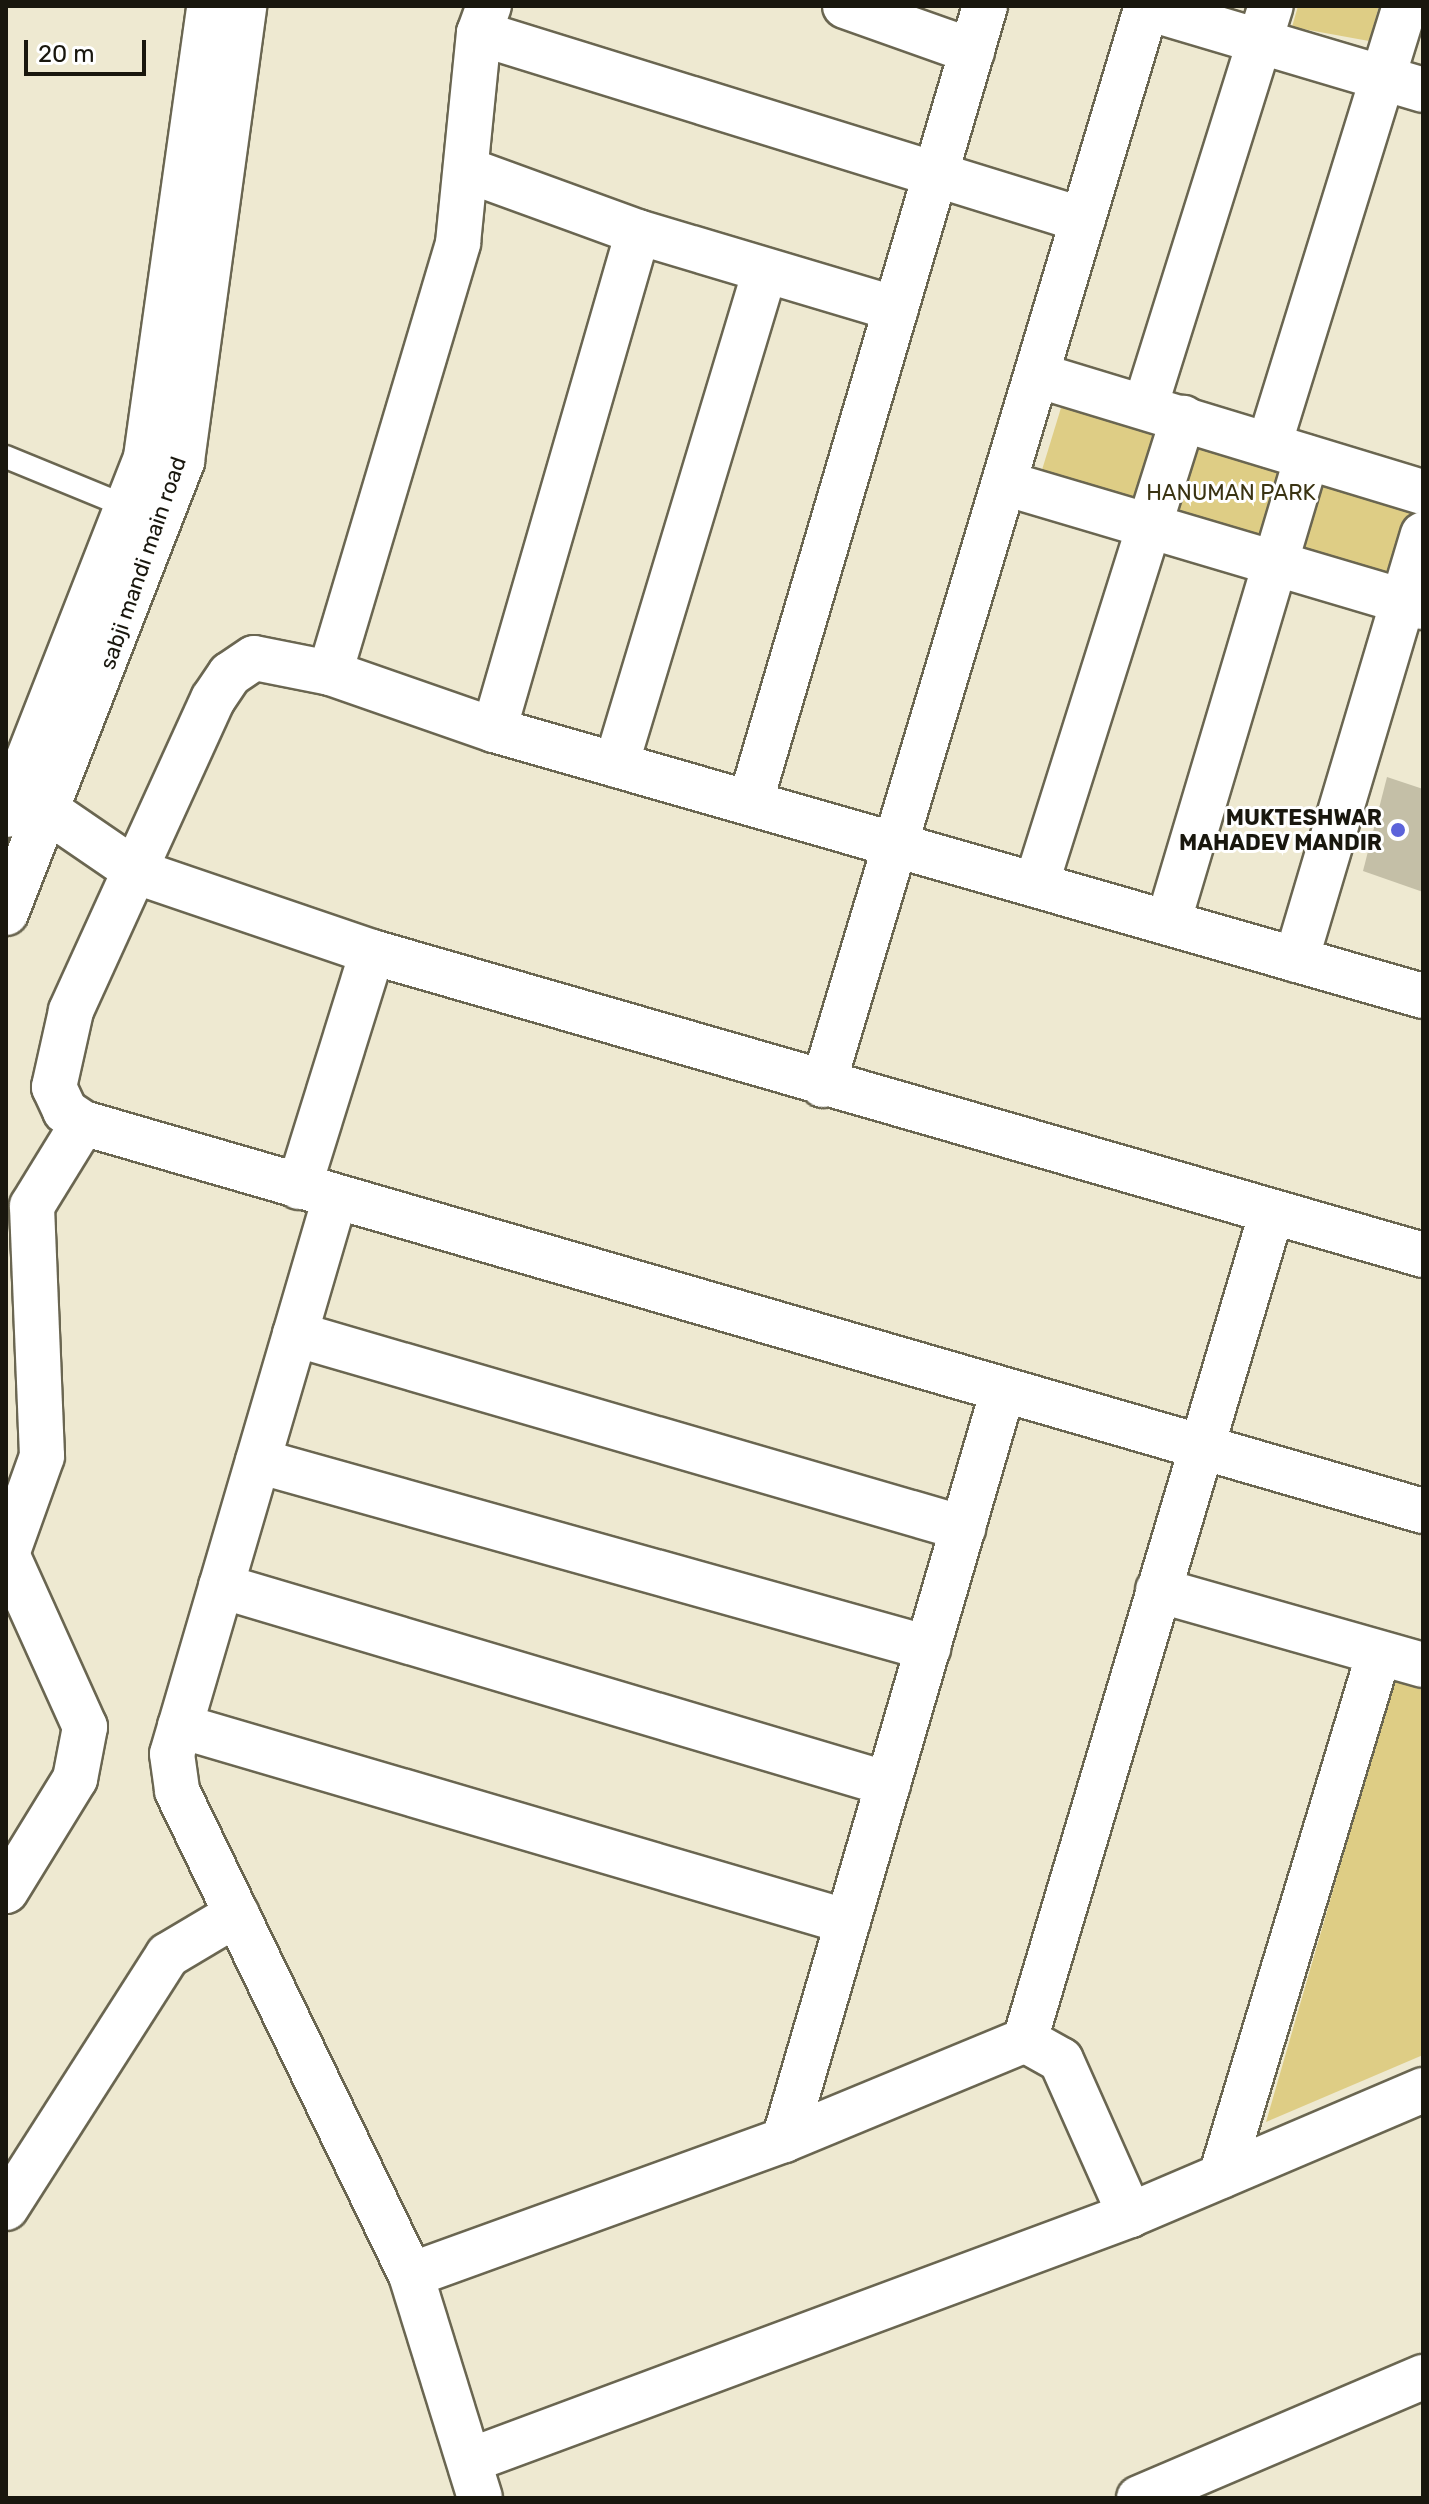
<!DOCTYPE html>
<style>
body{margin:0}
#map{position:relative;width:1429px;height:2504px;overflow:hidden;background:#eee9d1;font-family:Rubik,sans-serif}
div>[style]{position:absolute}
.green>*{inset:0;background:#decd85;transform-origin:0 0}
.building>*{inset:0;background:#c4bfa7}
.roads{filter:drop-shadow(2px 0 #6a6651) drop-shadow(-2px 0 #6a6651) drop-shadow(0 2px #6a6651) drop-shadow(0 -2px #6a6651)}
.service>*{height:22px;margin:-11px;padding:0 11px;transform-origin:11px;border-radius:11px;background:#fff}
.minor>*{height:44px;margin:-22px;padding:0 22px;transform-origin:22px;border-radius:22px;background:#fff}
.dots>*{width:22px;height:22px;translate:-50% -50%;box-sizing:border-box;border:4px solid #fff;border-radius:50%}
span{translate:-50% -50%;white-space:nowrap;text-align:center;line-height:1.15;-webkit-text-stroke:6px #fff;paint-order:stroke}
.park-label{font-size:22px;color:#3a3312}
.street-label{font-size:22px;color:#19170e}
.poi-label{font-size:22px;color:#19170e;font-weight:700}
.right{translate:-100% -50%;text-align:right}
.frame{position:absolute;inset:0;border:8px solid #19170e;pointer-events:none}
.scale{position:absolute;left:24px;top:40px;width:122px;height:36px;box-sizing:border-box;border:4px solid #19170e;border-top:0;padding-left:10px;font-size:24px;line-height:28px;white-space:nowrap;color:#19170e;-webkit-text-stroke:6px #fff;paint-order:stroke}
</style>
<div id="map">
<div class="green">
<div style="clip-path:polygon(1298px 6px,1379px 6px,1369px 41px,1292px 27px)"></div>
<div style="left:1064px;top:398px;width:375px;height:86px;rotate:17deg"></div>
<div style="clip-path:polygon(1394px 1680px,1423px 1688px,1423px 2055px,1266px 2122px)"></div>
</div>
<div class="building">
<div style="clip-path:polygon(1387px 777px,1423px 789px,1423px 892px,1363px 871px)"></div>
</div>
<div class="roads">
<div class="service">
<div style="left:6px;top:457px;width:137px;rotate:22.3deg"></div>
</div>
<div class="minor">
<div style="left:845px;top:6px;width:135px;rotate:19.5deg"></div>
<div style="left:1147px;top:8px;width:288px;rotate:16.5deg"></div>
<div style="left:479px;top:33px;width:632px;rotate:17.2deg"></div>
<div style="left:470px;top:171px;width:179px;rotate:20deg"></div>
<div style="left:638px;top:232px;width:269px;rotate:16.6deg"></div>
<div style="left:1037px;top:375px;width:403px;rotate:16.9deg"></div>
<div style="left:1145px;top:407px;width:420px;rotate:-72.6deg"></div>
<div style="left:1269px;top:445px;width:460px;rotate:-72.8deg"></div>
<div style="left:1004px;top:483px;width:437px;rotate:16.5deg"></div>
<div style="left:330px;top:673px;width:449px;rotate:-73.4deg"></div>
<div style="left:458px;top:243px;width:211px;rotate:-84.3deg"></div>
<div style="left:479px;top:33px;width:29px;rotate:-70deg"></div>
<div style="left:494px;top:730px;width:518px;rotate:-73.87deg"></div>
<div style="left:616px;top:765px;width:516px;rotate:-73.22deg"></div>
<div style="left:6px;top:772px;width:57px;rotate:42.9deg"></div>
<div style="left:48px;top:811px;width:108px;rotate:34.4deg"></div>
<div style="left:137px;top:872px;width:248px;rotate:18.8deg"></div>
<div style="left:372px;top:952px;width:1094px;rotate:16.08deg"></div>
<div style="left:750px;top:803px;width:831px;rotate:-73.57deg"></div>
<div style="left:6px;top:815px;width:384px;rotate:-68.6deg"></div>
<div style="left:146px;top:457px;width:455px;rotate:-82deg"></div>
<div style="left:1036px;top:885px;width:490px;rotate:-72.5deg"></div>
<div style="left:6px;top:913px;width:485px;rotate:-68.7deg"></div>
<div style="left:182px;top:461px;width:459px;rotate:-82.2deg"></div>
<div style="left:1168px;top:923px;width:486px;rotate:-73.4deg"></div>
<div style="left:1296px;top:960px;width:444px;rotate:-73.4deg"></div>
<div style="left:1423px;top:996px;width:966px;rotate:-164.02deg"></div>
<div style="left:494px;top:730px;width:174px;rotate:-160.8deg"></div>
<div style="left:330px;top:673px;width:77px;rotate:-168.8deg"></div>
<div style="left:254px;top:658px;width:29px;rotate:146deg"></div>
<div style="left:230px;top:674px;width:30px;rotate:124deg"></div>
<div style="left:213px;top:699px;width:343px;rotate:114.5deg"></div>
<div style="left:71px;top:1011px;width:78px;rotate:102.6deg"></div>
<div style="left:54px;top:1087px;width:26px;rotate:65deg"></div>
<div style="left:65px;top:1111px;width:22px;rotate:34deg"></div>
<div style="left:83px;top:1123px;width:1395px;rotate:16.15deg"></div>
<div style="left:823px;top:1085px;width:1127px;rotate:-73.29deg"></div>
<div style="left:299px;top:1187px;width:246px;rotate:-72.7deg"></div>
<div style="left:335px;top:1198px;width:579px;rotate:106.34deg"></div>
<div style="left:172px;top:1754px;width:37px;rotate:82deg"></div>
<div style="left:177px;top:1791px;width:538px;rotate:64.2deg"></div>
<div style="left:411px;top:2275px;width:233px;rotate:72.8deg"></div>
<div style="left:295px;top:1334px;width:696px;rotate:16.19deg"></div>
<div style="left:258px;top:1461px;width:696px;rotate:15.59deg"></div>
<div style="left:221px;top:1586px;width:696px;rotate:16.53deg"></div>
<div style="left:1158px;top:1590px;width:275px;rotate:15.8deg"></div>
<div style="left:180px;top:1726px;width:696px;rotate:16.35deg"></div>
<div style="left:6px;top:1891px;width:132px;rotate:-58.4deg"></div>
<div style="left:75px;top:1779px;width:53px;rotate:-79.1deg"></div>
<div style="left:85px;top:1727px;width:190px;rotate:-114.3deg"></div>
<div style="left:7px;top:1554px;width:104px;rotate:-70.3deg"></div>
<div style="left:42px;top:1456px;width:250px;rotate:-92.3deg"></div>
<div style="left:32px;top:1206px;width:97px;rotate:-58.4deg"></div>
<div style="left:1025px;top:2040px;width:41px;rotate:29.1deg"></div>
<div style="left:1061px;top:2060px;width:170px;rotate:66deg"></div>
<div style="left:784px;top:2140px;width:781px;rotate:-73.72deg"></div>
<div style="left:1221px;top:2176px;width:546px;rotate:-73.19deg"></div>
<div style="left:6px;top:2208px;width:300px;rotate:-57.4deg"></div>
<div style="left:168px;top:1955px;width:80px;rotate:-30.7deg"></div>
<div style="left:411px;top:2275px;width:397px;rotate:-19.9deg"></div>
<div style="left:784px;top:2140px;width:261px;rotate:-22.5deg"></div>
<div style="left:1025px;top:2040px;width:861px;rotate:-73.4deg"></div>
<div style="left:471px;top:2460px;width:703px;rotate:-20.39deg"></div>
<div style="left:1130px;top:2215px;width:319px;rotate:-23.1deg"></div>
<div style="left:1139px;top:2498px;width:309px;rotate:-23.1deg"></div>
</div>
</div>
<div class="dots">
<div style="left:1398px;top:830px;background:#5c63da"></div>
</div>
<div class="park-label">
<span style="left:1231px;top:493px">HANUMAN PARK</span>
</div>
<div class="street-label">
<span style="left:143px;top:563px;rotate:-71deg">sabji mandi main road</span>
</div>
<div class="poi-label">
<span class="right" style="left:1382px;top:830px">MUKTESHWAR<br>MAHADEV MANDIR</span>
</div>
<div class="frame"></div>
<div class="scale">20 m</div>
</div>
